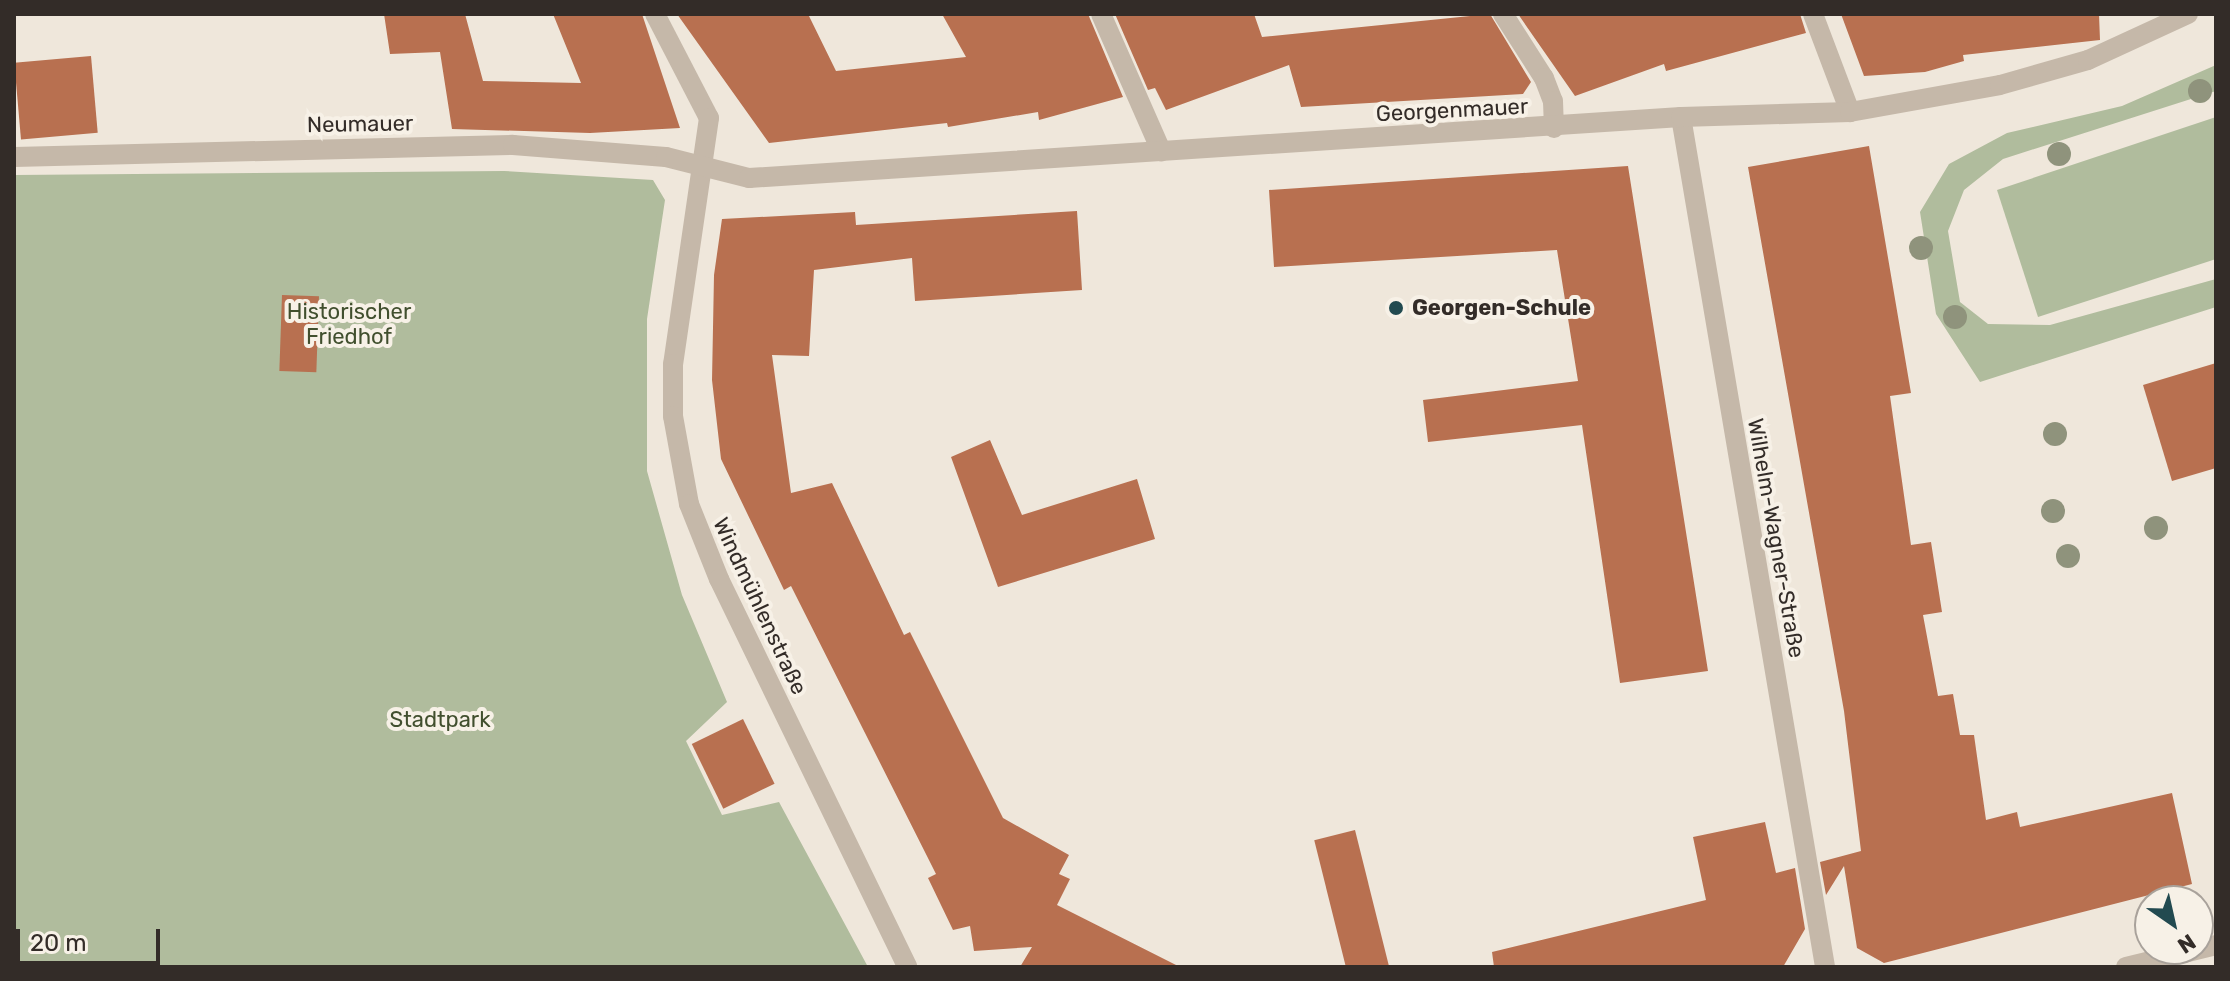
<!DOCTYPE html>
<meta charset="utf-8">
<style>
body{margin:0}
#map{position:relative;width:2230px;height:981px;overflow:hidden;background:#efe7db;font-family:Rubik,sans-serif}
div>[style]{position:absolute}
.green>*{inset:0;background:#b0bc9d}
.building>*{inset:0;background:#b87050;transform-origin:0 0}
.minor>*{height:20px;margin:-10px;padding:0 10px;transform-origin:10px;border-radius:10px;background:#c5b8a9}
.trees>*{width:24px;height:24px;margin:-12px;border-radius:50%;background:#8f937c}
.dots>*{width:22px;height:22px;translate:-50% -50%;box-sizing:border-box;border:4px solid #f7f1e7;border-radius:50%}
span{translate:-50% -50%;white-space:nowrap;text-align:center;line-height:1.15;-webkit-text-stroke:8px #f7f1e7;paint-order:stroke}
.street-label{font-size:22px;color:#332c28}
.poi-label{font-size:22px;color:#332c28;font-weight:700}
.left{translate:0 -50%;text-align:left}
.park-label{font-size:22px;color:#414f2e}
.frame{position:absolute;inset:0;border:16px solid #332c28;pointer-events:none}
.north{position:absolute;left:2134px;top:885px;width:80px;height:80px;box-sizing:border-box;background:#f7f1e7;border:2px solid #a9a29b;border-radius:50%;rotate:146deg;font-size:22px;font-weight:700;line-height:32px;text-align:center;color:#332c28}
.north::after{content:'';display:block;margin:auto;width:28px;height:36px;background:#224a50;clip-path:polygon(50% 0,100% 100%,50% 72%,0 100%)}
.scale{position:absolute;left:16px;top:929px;width:144px;height:36px;box-sizing:border-box;border:4px solid #332c28;border-top:0;padding-left:10px;font-size:24px;line-height:28px;white-space:nowrap;color:#332c28;-webkit-text-stroke:6px #f7f1e7;paint-order:stroke}
</style>
<div id="map">
<div class="green">
<div style="clip-path:polygon(2216px 65px,2216px 91px,2003px 159px,1964px 190px,1948px 231px,1960px 302px,1988px 324px,2050px 325px,2216px 279px,2216px 307px,1980px 382px,1936px 314px,1920px 212px,1949px 164px,2007px 133px,2122px 106px)"></div>
<div style="clip-path:polygon(2216px 117px,2216px 259px,2038px 317px,1997px 190px)"></div>
<div style="clip-path:polygon(504px 171px,653px 180px,665px 200px,647px 319px,647px 471px,682px 595px,727px 702px,686px 741px,722px 815px,779px 802px,868px 967px,14px 967px,14px 175px)"></div>
</div>
<div class="building">
<div style="clip-path:polygon(384px 14px,465px 14px,483px 81px,581px 83px,553px 14px,642px 14px,680px 128px,590px 133px,452px 129px,440px 52px,390px 54px)"></div>
<div style="clip-path:polygon(677px 14px,808px 14px,836px 71px,966px 57px,942px 14px,1088px 14px,1123px 97px,1039px 120px,1038px 112px,948px 127px,947px 123px,769px 143px)"></div>
<div style="clip-path:polygon(1115px 14px,1254px 14px,1262px 37px,1490px 14px,1531px 82px,1523px 94px,1301px 107px,1289px 65px,1166px 110px,1155px 88px,1148px 90px)"></div>
<div style="clip-path:polygon(1518px 14px,1800px 14px,1806px 33px,1666px 71px,1664px 64px,1575px 96px)"></div>
<div style="clip-path:polygon(1841px 14px,2099px 14px,2100px 40px,1963px 55px,1964px 61px,1925px 72px,1864px 76px)"></div>
<div style="left:91px;top:56px;width:77px;height:77px;rotate:85deg"></div>
<div style="clip-path:polygon(1869px 146px,1911px 393px,1890px 396px,1911px 545px,1931px 542px,1942px 612px,1923px 615px,1938px 696px,1953px 694px,1960px 735px,1974px 735px,1986px 820px,2017px 812px,2020px 827px,2172px 793px,2192px 884px,1884px 963px,1857px 948px,1844px 866px,1826px 895px,1820px 862px,1861px 851px,1844px 711px,1748px 167px)"></div>
<div style="clip-path:polygon(1628px 166px,1708px 671px,1620px 683px,1582px 425px,1428px 442px,1423px 400px,1578px 381px,1557px 250px,1274px 267px,1269px 190px)"></div>
<div style="clip-path:polygon(1077px 211px,1082px 290px,915px 301px,912px 258px,814px 270px,809px 356px,772px 355px,791px 493px,832px 483px,904px 635px,910px 632px,1003px 818px,1069px 855px,1059px 874px,1070px 879px,1057px 905px,1180px 967px,1020px 967px,1032px 947px,974px 951px,970px 926px,953px 930px,928px 878px,936px 874px,791px 586px,784px 590px,721px 459px,712px 380px,714px 275px,722px 219px,855px 212px,856px 225px)"></div>
<div style="left:282px;top:295px;width:37px;height:76px;rotate:2deg"></div>
<div style="clip-path:polygon(2216px 363px,2216px 468px,2172px 481px,2143px 385px)"></div>
<div style="clip-path:polygon(990px 440px,1022px 515px,1137px 479px,1155px 539px,998px 587px,951px 457px)"></div>
<div style="left:743px;top:719px;width:72px;height:57px;rotate:64deg"></div>
<div style="clip-path:polygon(1765px 822px,1776px 873px,1795px 868px,1805px 929px,1783px 967px,1494px 967px,1492px 952px,1706px 900px,1693px 837px)"></div>
<div style="left:1355px;top:830px;width:141px;height:42px;rotate:76deg"></div>
</div>
<div class="minor">
<div style="left:655px;top:14px;width:117px;rotate:62.6deg"></div>
<div style="left:709px;top:118px;width:249px;rotate:98.3deg"></div>
<div style="left:673px;top:364px;width:52px;rotate:90deg"></div>
<div style="left:673px;top:416px;width:89px;rotate:79.7deg"></div>
<div style="left:689px;top:504px;width:81px;rotate:68.2deg"></div>
<div style="left:719px;top:579px;width:431px;rotate:64.1deg"></div>
<div style="left:1101px;top:14px;width:150px;rotate:66.3deg"></div>
<div style="left:1503px;top:14px;width:76px;rotate:57.4deg"></div>
<div style="left:1544px;top:78px;width:25px;rotate:69deg"></div>
<div style="left:1553px;top:101px;width:27px;rotate:88deg"></div>
<div style="left:1813px;top:14px;width:105px;rotate:69.3deg"></div>
<div style="left:1681px;top:117px;width:862px;rotate:80.38deg"></div>
<div style="left:14px;top:157px;width:499px;rotate:-1.4deg"></div>
<div style="left:513px;top:145px;width:153px;rotate:4.5deg"></div>
<div style="left:666px;top:157px;width:86px;rotate:14.2deg"></div>
<div style="left:749px;top:178px;width:934px;rotate:-3.74deg"></div>
<div style="left:1681px;top:117px;width:169px;rotate:-1.7deg"></div>
<div style="left:1850px;top:112px;width:152px;rotate:-10.2deg"></div>
<div style="left:2000px;top:85px;width:91px;rotate:-15.9deg"></div>
<div style="left:2088px;top:60px;width:110px;rotate:-24.7deg"></div>
<div style="left:2126px;top:967px;width:93px;rotate:-13.7deg"></div>
</div>
<div class="trees">
<div style="left:2200px;top:91px"></div>
<div style="left:2059px;top:154px"></div>
<div style="left:1921px;top:248px"></div>
<div style="left:1955px;top:317px"></div>
<div style="left:2055px;top:434px"></div>
<div style="left:2053px;top:511px"></div>
<div style="left:2156px;top:528px"></div>
<div style="left:2068px;top:556px"></div>
</div>
<div class="dots">
<div style="left:1396px;top:308px;background:#224a50"></div>
</div>
<div class="street-label">
<span style="left:1452px;top:110px;rotate:-3deg">Georgenmauer</span>
<span style="left:360px;top:124px;rotate:-1deg">Neumauer</span>
<span style="left:1776px;top:538px;rotate:80deg">Wilhelm-Wagner-Straße</span>
<span style="left:760px;top:606px;rotate:65deg">Windmühlenstraße</span>
</div>
<div class="poi-label">
<span class="left" style="left:1412px;top:308px">Georgen-Schule</span>
</div>
<div class="park-label">
<span style="left:349px;top:324px">Historischer<br>Friedhof</span>
<span style="left:440px;top:720px">Stadtpark</span>
</div>
<div class="frame"></div>
<div class="north">N</div>
<div class="scale">20 m</div>
</div>
